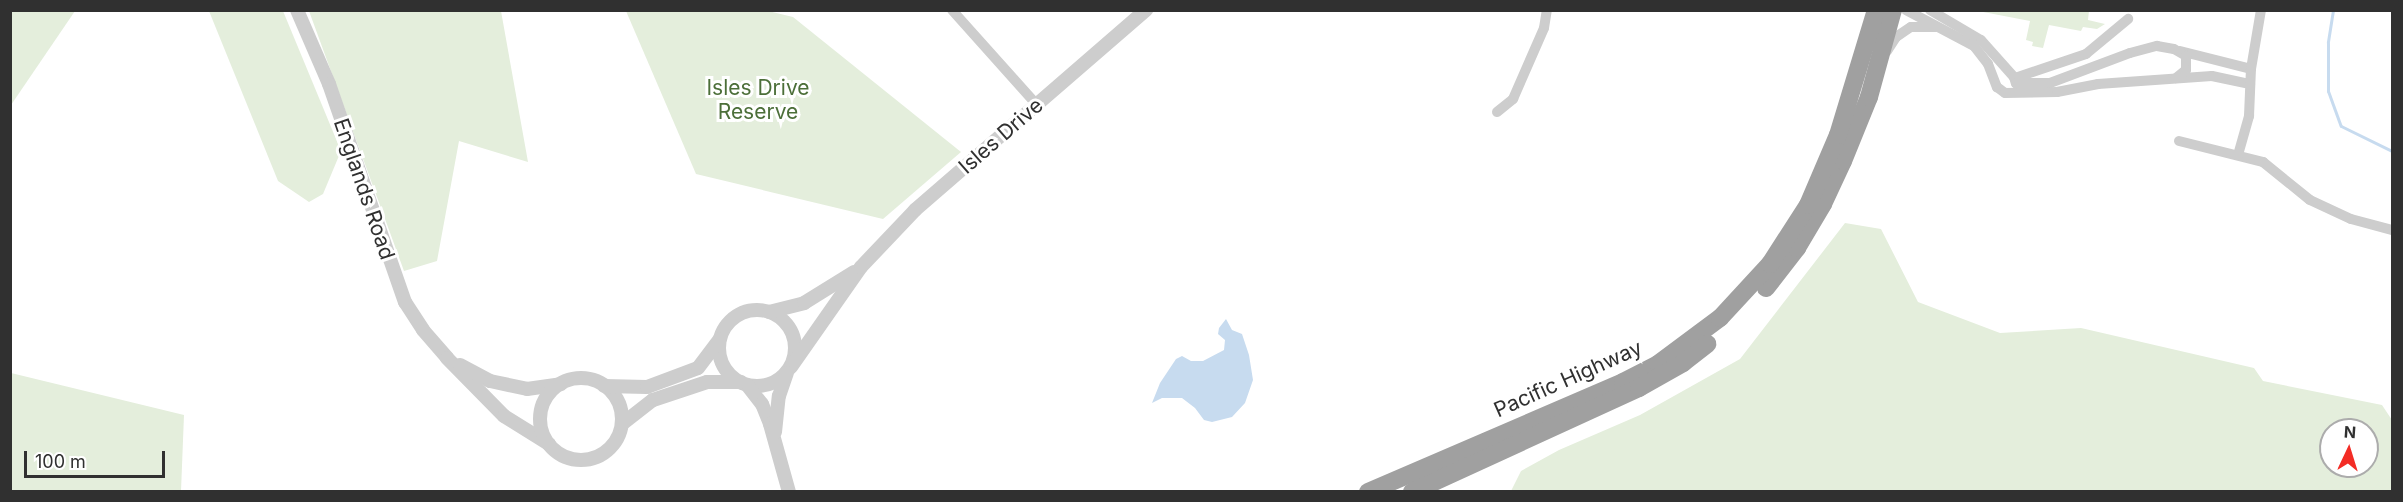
<!DOCTYPE html>
<style>
body{margin:0}
#map{position:relative;width:2403px;height:502px;overflow:hidden;background:#fff;font-family:Inter,sans-serif}
div>[style]{position:absolute}
.green>*{inset:0;background:#e4eedc}
.water>*{inset:0;background:#c7dbef}
.stream>*{height:3px;margin:-1.5px;padding:0 1.5px;transform-origin:1.5px;border-radius:1.5px;background:#c7dbef}
.minor>*{height:10px;margin:-5px;padding:0 5px;transform-origin:5px;border-radius:5px;background:#cdcdcd}
.tertiary>*{height:14px;margin:-7px;padding:0 7px;transform-origin:7px;border-radius:7px;background:#cdcdcd}
.tertiary>.ring{margin:-7px;padding:0;box-sizing:content-box;background:none;border:14px solid #cdcdcd;border-radius:50%}
.trunk>*{height:18px;margin:-9px;padding:0 9px;transform-origin:9px;border-radius:9px;background:#a0a0a0}
span{translate:-50% -50%;white-space:nowrap;text-align:center;line-height:1.15;-webkit-text-stroke:6px #fff;paint-order:stroke}
.park-label{font-size:21px;color:#4c6f39}
.street-label{font-size:21px;color:#303030}
.frame{position:absolute;inset:0;border:12px solid #303030;pointer-events:none}
.north{position:absolute;left:2319px;top:418px;width:60px;height:60px;box-sizing:border-box;background:#fff;border:2px solid #acacac;border-radius:50%;rotate:4deg;font-size:16px;font-weight:700;line-height:24px;text-align:center;color:#303030}
.north::after{content:'';display:block;margin:auto;width:21px;height:27px;background:#f32c25;clip-path:polygon(50% 0,100% 100%,50% 72%,0 100%)}
.scale{position:absolute;left:24px;top:451px;width:141px;height:27px;box-sizing:border-box;border:3px solid #303030;border-top:0;padding-left:8px;font-size:18px;line-height:21px;white-space:nowrap;color:#303030;-webkit-text-stroke:4px #fff;paint-order:stroke}
</style>
<div id="map">
<div class="green">
<div style="clip-path:polygon(11px 10px,75px 11px,11px 105px,10px 11px)"></div>
<div style="clip-path:polygon(764px 10px,793px 17px,961px 152px,883px 219px,696px 174px,626px 11px)"></div>
<div style="clip-path:polygon(209px 11px,283px 11px,341px 151px,323px 194px,309px 202px,278px 181px)"></div>
<div style="clip-path:polygon(309px 11px,501px 11px,528px 162px,459px 141px,437px 261px,404px 271px)"></div>
<div style="clip-path:polygon(1978px 11px,2089px 11px,2088px 20px,2105px 24px,2097px 29px,2083px 27px,2081px 31px,2049px 25px,2043px 48px,2032px 46px,2033px 42px,2026px 40px,2030px 21px)"></div>
<div style="clip-path:polygon(evenodd,1845px 223px,1881px 229px,1918px 302px,2000px 333px,2081px 328px,2254px 368px,2263px 381px,2382px 405px,2392px 420px,2392px 491px,1511px 491px,1521px 471px,1559px 450px,1640px 415px,1740px 359px,1845px 223px,2331px 430px,2367px 430px,2367px 466px,2331px 466px,2331px 430px)"></div>
<div style="clip-path:polygon(11px 373px,184px 415px,181px 491px,11px 491px)"></div>
</div>
<div class="water">
<div style="clip-path:polygon(1226px 319px,1232px 330px,1242px 334px,1249px 355px,1253px 380px,1245px 403px,1232px 417px,1212px 422px,1204px 420px,1195px 408px,1182px 398px,1162px 398px,1152px 403px,1160px 383px,1176px 359px,1182px 356px,1191px 361px,1203px 361px,1224px 350px,1225px 340px,1218px 334px,1219px 328px)"></div>
</div>
<div class="stream">
<div style="left:2333px;top:10px;width:33px;rotate:99deg"></div>
<div style="left:2328px;top:43px;width:48px;rotate:90deg"></div>
<div style="left:2328px;top:91px;width:37px;rotate:70deg"></div>
<div style="left:2341px;top:126px;width:57px;rotate:26.1deg"></div>
</div>
<div class="minor">
<div style="left:952px;top:10px;width:127px;rotate:48.2deg"></div>
<div style="left:1906px;top:10px;width:77px;rotate:27.9deg"></div>
<div style="left:1974px;top:46px;width:23px;rotate:52deg"></div>
<div style="left:1988px;top:64px;width:25px;rotate:69deg"></div>
<div style="left:1997px;top:87px;width:10px;rotate:37deg"></div>
<div style="left:2005px;top:93px;width:52px;rotate:-1.1deg"></div>
<div style="left:2057px;top:92px;width:42px;rotate:-11deg"></div>
<div style="left:2098px;top:84px;width:114px;rotate:-4deg"></div>
<div style="left:2212px;top:76px;width:39px;rotate:12deg"></div>
<div style="left:1930px;top:10px;width:59px;rotate:30.5deg"></div>
<div style="left:1981px;top:40px;width:50px;rotate:48.3deg"></div>
<div style="left:2014px;top:77px;width:7px;rotate:74deg"></div>
<div style="left:1887px;top:51px;width:17px;rotate:-57deg"></div>
<div style="left:1896px;top:37px;width:18px;rotate:-34deg"></div>
<div style="left:1911px;top:27px;width:25px"></div>
<div style="left:2180px;top:51px;width:73px;rotate:14.2deg"></div>
<div style="left:2015px;top:78px;width:75px;rotate:-18.7deg"></div>
<div style="left:2086px;top:54px;width:55px;rotate:-39.8deg"></div>
<div style="left:2016px;top:83px;width:34px"></div>
<div style="left:2050px;top:83px;width:85px;rotate:-20.6deg"></div>
<div style="left:2130px;top:53px;width:28px;rotate:-15deg"></div>
<div style="left:2157px;top:46px;width:17px;rotate:10deg"></div>
<div style="left:2174px;top:49px;width:14px;rotate:30deg"></div>
<div style="left:2186px;top:56px;width:14px;rotate:90deg"></div>
<div style="left:2186px;top:70px;width:13px;rotate:141deg"></div>
<div style="left:1497px;top:112px;width:21px;rotate:-39deg"></div>
<div style="left:1513px;top:99px;width:77px;rotate:-66.4deg"></div>
<div style="left:1544px;top:28px;width:18px;rotate:-81deg"></div>
<div style="left:2179px;top:141px;width:87px;rotate:14deg"></div>
<div style="left:2263px;top:162px;width:60px;rotate:39deg"></div>
<div style="left:2310px;top:200px;width:45px;rotate:24.9deg"></div>
<div style="left:2351px;top:219px;width:42px;rotate:15deg"></div>
<div style="left:2238px;top:155px;width:41px;rotate:-74.2deg"></div>
<div style="left:2249px;top:116px;width:47px;rotate:-87.6deg"></div>
<div style="left:2251px;top:69px;width:60px;rotate:-80.4deg"></div>
</div>
<div class="tertiary">
<div style="left:297px;top:10px;width:81px;rotate:66.6deg"></div>
<div style="left:329px;top:84px;width:231px;rotate:70.8deg"></div>
<div style="left:405px;top:302px;width:33px;rotate:57deg"></div>
<div style="left:423px;top:330px;width:37px;rotate:49deg"></div>
<div style="left:447px;top:358px;width:81px;rotate:45.5deg"></div>
<div style="left:504px;top:416px;width:53px;rotate:31.9deg"></div>
<div class="ring" style="left:719px;top:310px;width:62px;height:62px"></div>
<div style="left:769px;top:312px;width:36px;rotate:-14deg"></div>
<div style="left:804px;top:303px;width:59px;rotate:-31.8deg"></div>
<div style="left:460px;top:365px;width:34px;rotate:28deg"></div>
<div style="left:490px;top:381px;width:38px;rotate:12deg"></div>
<div style="left:527px;top:389px;width:34px;rotate:-8deg"></div>
<div style="left:791px;top:367px;width:122px;rotate:-55deg"></div>
<div style="left:861px;top:267px;width:79px;rotate:-46.5deg"></div>
<div style="left:915px;top:210px;width:306px;rotate:-40.9deg"></div>
<div class="ring" style="left:540px;top:378px;width:68px;height:68px"></div>
<div style="left:747px;top:385px;width:24px;rotate:52deg"></div>
<div style="left:762px;top:404px;width:22px;rotate:68deg"></div>
<div style="left:770px;top:424px;width:71px;rotate:74.4deg"></div>
<div style="left:604px;top:386px;width:43px;rotate:1.3deg"></div>
<div style="left:647px;top:387px;width:54px;rotate:-20.4deg"></div>
<div style="left:698px;top:368px;width:36px;rotate:-53deg"></div>
<div style="left:622px;top:424px;width:39px;rotate:-38deg"></div>
<div style="left:653px;top:400px;width:57px;rotate:-18.4deg"></div>
<div style="left:707px;top:382px;width:34px"></div>
<div style="left:775px;top:432px;width:36px;rotate:-84deg"></div>
<div style="left:779px;top:396px;width:24px;rotate:-71deg"></div>
</div>
<div class="trunk">
<div style="left:1766px;top:288px;width:51px;rotate:-52.2deg"></div>
<div style="left:1797px;top:248px;width:51px;rotate:-59.4deg"></div>
<div style="left:1823px;top:204px;width:47px;rotate:-65.1deg"></div>
<div style="left:1843px;top:161px;width:69px;rotate:-67.9deg"></div>
<div style="left:1869px;top:97px;width:90px;rotate:-74.6deg"></div>
<div style="left:1368px;top:492px;width:278px;rotate:-23.3deg"></div>
<div style="left:1623px;top:382px;width:39px;rotate:-27deg"></div>
<div style="left:1658px;top:364px;width:77px;rotate:-36.6deg"></div>
<div style="left:1720px;top:318px;width:74px;rotate:-47.2deg"></div>
<div style="left:1770px;top:264px;width:70px;rotate:-57.2deg"></div>
<div style="left:1808px;top:205px;width:76px;rotate:-66.8deg"></div>
<div style="left:1838px;top:135px;width:131px;rotate:-73.1deg"></div>
<div style="left:1412px;top:492px;width:250px;rotate:-24.6deg"></div>
<div style="left:1639px;top:388px;width:51px;rotate:-29.6deg"></div>
<div style="left:1683px;top:363px;width:31px;rotate:-38deg"></div>
</div>
<div class="park-label">
<span style="left:758px;top:100px">Isles Drive<br>Reserve</span>
</div>
<div class="street-label">
<span style="left:1001px;top:136px;rotate:-41deg">Isles Drive</span>
<span style="left:364px;top:189px;rotate:71deg">Englands Road</span>
<span style="left:1568px;top:379px;rotate:-24deg">Pacific Highway</span>
</div>
<div class="frame"></div>
<div class="north">N</div>
<div class="scale">100 m</div>
</div>
